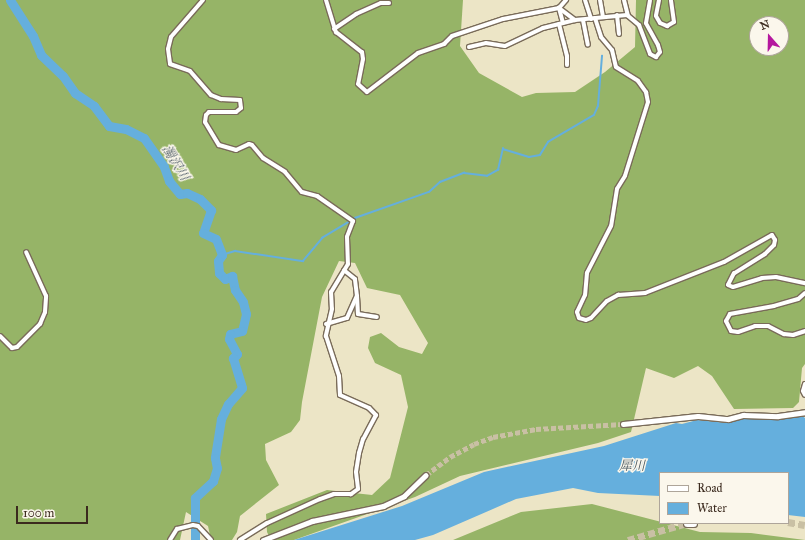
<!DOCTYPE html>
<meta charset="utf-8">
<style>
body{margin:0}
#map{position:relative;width:805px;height:540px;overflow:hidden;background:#ece5c6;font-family:"IM FELL Great Primer","Noto Serif JP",serif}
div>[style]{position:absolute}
.forest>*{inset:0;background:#96b467}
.water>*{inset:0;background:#65afdd}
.stream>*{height:1.5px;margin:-0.75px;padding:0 0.75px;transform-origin:0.75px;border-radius:0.75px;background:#65afdd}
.river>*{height:9px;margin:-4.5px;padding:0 4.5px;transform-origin:4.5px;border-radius:4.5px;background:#65afdd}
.tertiary-tunnel>*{height:5px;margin-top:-2.5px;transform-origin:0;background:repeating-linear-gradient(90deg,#c9c0a4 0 5px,transparent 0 7.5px)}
.trunk-tunnel>*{height:7px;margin-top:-3.5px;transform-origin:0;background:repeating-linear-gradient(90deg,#c9c0a4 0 7px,transparent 0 10.5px)}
.roads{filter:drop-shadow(1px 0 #796b59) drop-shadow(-1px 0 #796b59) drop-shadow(0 1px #796b59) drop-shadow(0 -1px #796b59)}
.minor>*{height:4px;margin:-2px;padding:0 2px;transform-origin:2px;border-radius:2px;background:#fff}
.tertiary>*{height:5px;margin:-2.5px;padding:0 2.5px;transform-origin:2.5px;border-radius:2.5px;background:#fff}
.trunk>*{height:7px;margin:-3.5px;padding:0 3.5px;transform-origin:3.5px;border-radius:3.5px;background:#fff}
span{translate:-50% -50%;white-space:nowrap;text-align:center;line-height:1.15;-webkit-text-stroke:3px #fbf7ec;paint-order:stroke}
.water-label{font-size:13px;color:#4a5961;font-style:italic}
.legend{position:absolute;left:659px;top:472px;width:130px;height:52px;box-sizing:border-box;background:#fbf7ec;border:1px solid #aea59a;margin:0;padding:5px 7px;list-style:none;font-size:12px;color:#3b2a1e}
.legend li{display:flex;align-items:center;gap:8px;height:20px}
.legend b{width:20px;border:1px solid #aea59a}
.north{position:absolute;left:749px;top:16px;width:40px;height:40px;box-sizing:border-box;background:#fbf7ec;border:1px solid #aea59a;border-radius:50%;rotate:340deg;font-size:11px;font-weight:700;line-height:16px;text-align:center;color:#3b2a1e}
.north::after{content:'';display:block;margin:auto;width:14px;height:18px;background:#b5179e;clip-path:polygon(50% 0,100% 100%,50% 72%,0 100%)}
.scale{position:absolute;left:16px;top:506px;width:72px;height:18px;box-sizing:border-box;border:2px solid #3b2a1e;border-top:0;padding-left:5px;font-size:12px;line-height:14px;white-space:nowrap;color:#3b2a1e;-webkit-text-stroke:3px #fbf7ec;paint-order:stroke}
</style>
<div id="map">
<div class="forest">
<div style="clip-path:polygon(evenodd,0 0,463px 0,460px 46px,479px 73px,522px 97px,536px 93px,575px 92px,605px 72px,635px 47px,636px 0,805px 0,805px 364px,802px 368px,799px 402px,793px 408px,734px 409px,712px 376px,698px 366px,674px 378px,646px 368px,631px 432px,598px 443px,460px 476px,415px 497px,294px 540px,271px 540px,267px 532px,266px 514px,327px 490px,372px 495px,390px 478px,408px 407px,401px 375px,375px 363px,368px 348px,370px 337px,381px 333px,399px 347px,422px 354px,428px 343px,400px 295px,367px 288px,355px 263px,339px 261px,322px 297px,302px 402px,300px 420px,291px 432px,265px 444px,266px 460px,279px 485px,240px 516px,237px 532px,232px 540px,211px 540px,208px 526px,186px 512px,180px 540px,0 540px,0 0,757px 24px,781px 24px,781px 48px,757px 48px,757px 24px)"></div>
<div style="clip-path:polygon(592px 504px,700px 532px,751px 533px,805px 540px,453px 540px,521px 512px)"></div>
</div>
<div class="water">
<div style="clip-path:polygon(802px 416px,805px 418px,805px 517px,788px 515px,788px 473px,660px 473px,660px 496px,598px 493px,573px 488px,516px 499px,433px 535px,415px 540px,294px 540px,402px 506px,484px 472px,604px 446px,676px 423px,682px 424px,697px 420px,727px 423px,745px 418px,780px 419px)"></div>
</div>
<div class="stream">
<div style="left:222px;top:255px;width:14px;rotate:-17deg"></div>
<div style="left:235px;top:251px;width:69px;rotate:8.4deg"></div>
<div style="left:303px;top:261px;width:30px;rotate:-50deg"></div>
<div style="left:322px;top:238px;width:39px;rotate:-31deg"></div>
<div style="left:355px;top:218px;width:78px;rotate:-19.4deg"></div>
<div style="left:429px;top:192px;width:15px;rotate:-42deg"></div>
<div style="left:440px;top:182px;width:26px;rotate:-21deg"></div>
<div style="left:464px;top:173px;width:23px;rotate:7deg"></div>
<div style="left:487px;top:176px;width:13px;rotate:-29deg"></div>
<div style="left:498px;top:170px;width:22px;rotate:-77deg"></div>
<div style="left:503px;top:149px;width:27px;rotate:17deg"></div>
<div style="left:529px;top:157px;width:11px;rotate:-10deg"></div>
<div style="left:540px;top:155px;width:15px;rotate:-58deg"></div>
<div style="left:548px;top:142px;width:53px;rotate:-30.4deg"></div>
<div style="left:594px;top:115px;width:10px;rotate:-66deg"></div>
<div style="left:598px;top:106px;width:50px;rotate:-85.4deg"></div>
</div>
<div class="river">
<div style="left:10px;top:0;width:43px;rotate:57.4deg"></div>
<div style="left:33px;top:36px;width:21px;rotate:67deg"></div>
<div style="left:41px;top:55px;width:30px;rotate:44deg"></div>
<div style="left:63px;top:76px;width:21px;rotate:55deg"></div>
<div style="left:75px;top:93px;width:23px;rotate:34deg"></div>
<div style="left:94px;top:106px;width:25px;rotate:53deg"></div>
<div style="left:109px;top:126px;width:17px;rotate:10deg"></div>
<div style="left:126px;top:129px;width:20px;rotate:27deg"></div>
<div style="left:144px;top:138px;width:35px;rotate:55deg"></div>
<div style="left:164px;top:167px;width:15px;rotate:70deg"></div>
<div style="left:169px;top:181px;width:17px;rotate:50deg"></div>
<div style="left:180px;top:194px;width:7px;rotate:-8deg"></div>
<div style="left:187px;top:193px;width:14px;rotate:25deg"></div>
<div style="left:200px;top:199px;width:16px;rotate:45deg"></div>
<div style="left:211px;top:210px;width:24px;rotate:109deg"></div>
<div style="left:203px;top:233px;width:14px;rotate:25deg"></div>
<div style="left:216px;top:239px;width:17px;rotate:69deg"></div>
<div style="left:222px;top:255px;width:7px;rotate:124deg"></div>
<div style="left:218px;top:261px;width:12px;rotate:85deg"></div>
<div style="left:219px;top:273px;width:8px;rotate:45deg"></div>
<div style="left:225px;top:279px;width:8px;rotate:-23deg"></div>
<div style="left:232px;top:276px;width:14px;rotate:78deg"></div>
<div style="left:235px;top:290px;width:14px;rotate:56deg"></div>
<div style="left:243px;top:302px;width:12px;rotate:76deg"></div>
<div style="left:246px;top:314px;width:17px;rotate:103deg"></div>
<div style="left:242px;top:331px;width:12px;rotate:166deg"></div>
<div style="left:230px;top:334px;width:5px;rotate:101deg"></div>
<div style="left:229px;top:339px;width:17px;rotate:62deg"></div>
<div style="left:237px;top:354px;width:6px;rotate:135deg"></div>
<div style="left:233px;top:358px;width:31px;rotate:73deg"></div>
<div style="left:242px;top:388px;width:21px;rotate:131deg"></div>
<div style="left:228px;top:404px;width:17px;rotate:115deg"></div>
<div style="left:221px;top:419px;width:39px;rotate:99deg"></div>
<div style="left:215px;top:458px;width:10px;rotate:79deg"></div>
<div style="left:217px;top:468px;width:14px;rotate:107deg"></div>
<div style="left:213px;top:481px;width:25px;rotate:137deg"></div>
<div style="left:195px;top:498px;width:42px;rotate:90deg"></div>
</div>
<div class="tertiary-tunnel">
<div style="left:426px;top:475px;width:30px;rotate:-37deg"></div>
<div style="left:450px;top:457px;width:27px;rotate:-28deg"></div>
<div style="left:474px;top:444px;width:20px;rotate:-20deg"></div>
<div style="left:493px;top:437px;width:44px;rotate:-10.5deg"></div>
<div style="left:536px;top:429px;width:87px;rotate:-3.3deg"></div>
</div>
<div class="trunk-tunnel">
<div style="left:788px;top:522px;width:17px;rotate:10deg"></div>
<div style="left:628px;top:540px;width:61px;rotate:-16.1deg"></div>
</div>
<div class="roads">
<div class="minor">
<div style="left:203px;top:0;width:49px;rotate:130.9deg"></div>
<div style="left:171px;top:37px;width:12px;rotate:104deg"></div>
<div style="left:168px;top:49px;width:15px;rotate:82deg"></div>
<div style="left:170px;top:64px;width:21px;rotate:19deg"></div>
<div style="left:190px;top:71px;width:32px;rotate:49deg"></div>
<div style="left:211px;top:95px;width:11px;rotate:22deg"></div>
<div style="left:221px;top:99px;width:19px;rotate:3deg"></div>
<div style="left:240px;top:100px;width:8px;rotate:83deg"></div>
<div style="left:241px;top:108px;width:6px;rotate:141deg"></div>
<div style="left:236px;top:112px;width:27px;rotate:180deg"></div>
<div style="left:209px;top:112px;width:4px;rotate:135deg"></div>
<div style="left:206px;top:115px;width:7px;rotate:98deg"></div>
<div style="left:205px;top:122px;width:27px;rotate:59deg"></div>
<div style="left:219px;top:145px;width:18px;rotate:16deg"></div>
<div style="left:236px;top:150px;width:14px;rotate:-25deg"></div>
<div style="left:249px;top:144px;width:3px;rotate:18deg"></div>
<div style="left:252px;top:145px;width:17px;rotate:50deg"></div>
<div style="left:263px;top:158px;width:26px;rotate:32deg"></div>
<div style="left:285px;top:172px;width:26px;rotate:50deg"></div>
<div style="left:302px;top:192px;width:16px;rotate:15deg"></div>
<div style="left:317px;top:196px;width:44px;rotate:34.8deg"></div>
<div style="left:353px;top:221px;width:17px;rotate:111deg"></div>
<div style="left:347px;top:237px;width:27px;rotate:88deg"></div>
<div style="left:348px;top:264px;width:33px;rotate:121deg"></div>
<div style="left:331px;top:292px;width:17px;rotate:87deg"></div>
<div style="left:332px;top:309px;width:28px;rotate:103deg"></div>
<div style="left:326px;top:336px;width:42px;rotate:72deg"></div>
<div style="left:339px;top:376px;width:19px;rotate:87deg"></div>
<div style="left:340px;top:395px;width:32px;rotate:24deg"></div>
<div style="left:369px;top:408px;width:10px;rotate:45deg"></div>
<div style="left:376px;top:415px;width:27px;rotate:118deg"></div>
<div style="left:363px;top:439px;width:15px;rotate:106deg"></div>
<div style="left:359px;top:453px;width:19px;rotate:99deg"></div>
<div style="left:356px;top:472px;width:17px;rotate:83deg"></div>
<div style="left:358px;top:489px;width:9px;rotate:144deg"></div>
<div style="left:351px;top:494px;width:17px;rotate:180deg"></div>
<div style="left:334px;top:494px;width:15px;rotate:160deg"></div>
<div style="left:320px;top:499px;width:58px;rotate:155.6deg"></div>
<div style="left:267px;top:523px;width:32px;rotate:148deg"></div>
<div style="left:326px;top:0;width:34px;rotate:73deg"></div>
<div style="left:336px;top:32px;width:33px;rotate:38deg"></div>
<div style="left:362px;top:52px;width:7px;rotate:82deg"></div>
<div style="left:363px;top:59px;width:25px;rotate:101deg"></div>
<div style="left:358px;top:84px;width:12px;rotate:42deg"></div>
<div style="left:367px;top:92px;width:64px;rotate:-37.4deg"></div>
<div style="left:418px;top:53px;width:28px;rotate:-19deg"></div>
<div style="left:444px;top:44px;width:11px;rotate:-45deg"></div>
<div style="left:452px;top:36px;width:54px;rotate:-18.4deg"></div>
<div style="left:503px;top:19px;width:57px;rotate:-11.1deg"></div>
<div style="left:559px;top:8px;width:20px;rotate:37deg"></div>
<div style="left:575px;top:20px;width:52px;rotate:-5.5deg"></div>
<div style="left:627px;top:15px;width:16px;rotate:40deg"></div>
<div style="left:639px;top:25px;width:31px;rotate:69deg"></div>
<div style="left:650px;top:54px;width:7px;rotate:27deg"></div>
<div style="left:656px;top:57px;width:6px;rotate:-51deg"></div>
<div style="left:660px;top:52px;width:7px;rotate:-106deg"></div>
<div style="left:658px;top:45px;width:25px;rotate:-119deg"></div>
<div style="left:646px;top:23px;width:23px;rotate:-80deg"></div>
<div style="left:585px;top:0;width:20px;rotate:72deg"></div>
<div style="left:600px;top:0;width:17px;rotate:80deg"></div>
<div style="left:624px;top:0;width:16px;rotate:76deg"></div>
<div style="left:659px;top:0;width:16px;rotate:101deg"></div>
<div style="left:656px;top:16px;width:8px;rotate:60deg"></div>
<div style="left:660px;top:23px;width:8px;rotate:23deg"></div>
<div style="left:667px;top:26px;width:8px;rotate:-30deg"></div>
<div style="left:674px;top:22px;width:22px;rotate:-98deg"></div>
<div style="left:617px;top:15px;width:19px;rotate:84deg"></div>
<div style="left:595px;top:18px;width:20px;rotate:72deg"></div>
<div style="left:601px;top:37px;width:17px;rotate:50deg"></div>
<div style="left:612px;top:50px;width:17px;rotate:77deg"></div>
<div style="left:616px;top:67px;width:26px;rotate:32deg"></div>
<div style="left:638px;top:81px;width:14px;rotate:54deg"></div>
<div style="left:646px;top:92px;width:10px;rotate:79deg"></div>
<div style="left:648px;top:102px;width:77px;rotate:107.3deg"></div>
<div style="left:625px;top:176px;width:15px;rotate:122deg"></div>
<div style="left:617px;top:189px;width:37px;rotate:99deg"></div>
<div style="left:611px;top:226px;width:53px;rotate:117.1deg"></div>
<div style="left:587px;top:273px;width:22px;rotate:95deg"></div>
<div style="left:585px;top:295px;width:19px;rotate:115deg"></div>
<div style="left:577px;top:312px;width:6px;rotate:72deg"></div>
<div style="left:579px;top:318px;width:7px;rotate:16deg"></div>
<div style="left:586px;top:320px;width:5px;rotate:-22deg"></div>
<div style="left:591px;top:318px;width:23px;rotate:-47deg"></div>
<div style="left:607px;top:301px;width:13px;rotate:-29deg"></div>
<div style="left:618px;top:295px;width:27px;rotate:-4deg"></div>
<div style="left:645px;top:293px;width:85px;rotate:-21.4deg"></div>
<div style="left:724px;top:262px;width:55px;rotate:-29.4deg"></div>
<div style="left:772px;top:235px;width:6px;rotate:59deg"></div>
<div style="left:775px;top:240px;width:5px;rotate:101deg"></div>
<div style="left:774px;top:245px;width:13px;rotate:135deg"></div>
<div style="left:765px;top:254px;width:36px;rotate:148deg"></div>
<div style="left:734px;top:273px;width:13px;rotate:117deg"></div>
<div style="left:728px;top:285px;width:5px;rotate:22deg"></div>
<div style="left:733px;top:287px;width:30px;rotate:-17deg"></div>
<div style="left:762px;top:278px;width:14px;rotate:-4deg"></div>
<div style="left:776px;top:277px;width:30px;rotate:12deg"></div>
<div style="left:583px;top:20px;width:25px;rotate:79deg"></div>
<div style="left:563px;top:23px;width:16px;rotate:-105deg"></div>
<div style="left:559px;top:8px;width:11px;rotate:-49deg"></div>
<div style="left:559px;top:24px;width:33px;rotate:76deg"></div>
<div style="left:567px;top:56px;width:9px;rotate:90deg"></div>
<div style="left:334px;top:29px;width:27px;rotate:-34deg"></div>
<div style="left:356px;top:14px;width:27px;rotate:-24deg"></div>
<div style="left:381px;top:3px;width:8px"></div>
<div style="left:469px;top:47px;width:17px;rotate:-13deg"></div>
<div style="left:486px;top:43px;width:19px;rotate:9deg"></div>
<div style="left:505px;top:46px;width:42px;rotate:-25.3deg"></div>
<div style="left:543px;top:28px;width:33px;rotate:-14deg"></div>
<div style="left:805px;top:293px;width:9px;rotate:139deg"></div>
<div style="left:798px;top:299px;width:25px;rotate:164deg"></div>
<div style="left:774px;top:306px;width:45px;rotate:169.7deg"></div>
<div style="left:730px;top:314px;width:8px;rotate:120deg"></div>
<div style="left:726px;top:321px;width:11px;rotate:63deg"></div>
<div style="left:731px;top:331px;width:7px;rotate:8deg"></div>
<div style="left:738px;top:332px;width:18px;rotate:-19deg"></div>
<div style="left:755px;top:326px;width:13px"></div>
<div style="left:768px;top:326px;width:18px;rotate:27deg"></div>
<div style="left:784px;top:334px;width:9px;rotate:6deg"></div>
<div style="left:793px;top:335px;width:13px;rotate:-18deg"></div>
<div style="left:357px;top:296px;width:18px;rotate:87deg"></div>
<div style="left:358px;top:314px;width:19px;rotate:9deg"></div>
<div style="left:326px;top:324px;width:22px;rotate:-16deg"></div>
<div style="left:347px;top:318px;width:24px;rotate:-66deg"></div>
<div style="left:357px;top:296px;width:17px;rotate:-97deg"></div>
<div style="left:355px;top:279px;width:14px;rotate:-141deg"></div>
<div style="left:0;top:336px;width:17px;rotate:45deg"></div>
<div style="left:12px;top:348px;width:5px;rotate:-11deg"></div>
<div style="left:17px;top:347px;width:33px;rotate:-45deg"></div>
<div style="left:40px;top:324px;width:13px;rotate:-67deg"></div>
<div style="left:45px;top:312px;width:16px;rotate:-86deg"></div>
<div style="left:46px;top:296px;width:48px;rotate:-114.4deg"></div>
<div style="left:805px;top:384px;width:7px;rotate:106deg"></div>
<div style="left:803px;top:391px;width:4px;rotate:63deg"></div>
<div style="left:170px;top:540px;width:13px;rotate:-58deg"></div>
<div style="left:177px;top:529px;width:16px;rotate:-14deg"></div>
<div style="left:193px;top:525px;width:5px;rotate:11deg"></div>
<div style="left:198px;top:526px;width:19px;rotate:47deg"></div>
</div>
<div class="tertiary">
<div style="left:623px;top:424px;width:75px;rotate:-6.1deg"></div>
<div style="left:698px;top:416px;width:30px;rotate:6deg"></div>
<div style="left:728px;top:419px;width:16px;rotate:-15deg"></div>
<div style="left:743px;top:415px;width:35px;rotate:2deg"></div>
<div style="left:778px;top:416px;width:27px;rotate:-8deg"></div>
<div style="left:263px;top:540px;width:53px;rotate:-21.2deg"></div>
<div style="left:312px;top:521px;width:73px;rotate:-11.9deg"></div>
<div style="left:383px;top:506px;width:23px;rotate:-25deg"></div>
<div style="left:404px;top:496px;width:30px;rotate:-44deg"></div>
</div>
<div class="trunk">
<div style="left:687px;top:523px;width:6px"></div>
</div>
</div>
<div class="water-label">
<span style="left:175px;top:163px;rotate:58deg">濁沢川</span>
<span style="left:632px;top:466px">犀川</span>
</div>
<ul class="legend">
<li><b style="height:5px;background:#fff"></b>Road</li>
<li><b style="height:11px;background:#65afdd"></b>Water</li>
</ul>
<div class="north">N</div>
<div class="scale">100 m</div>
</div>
